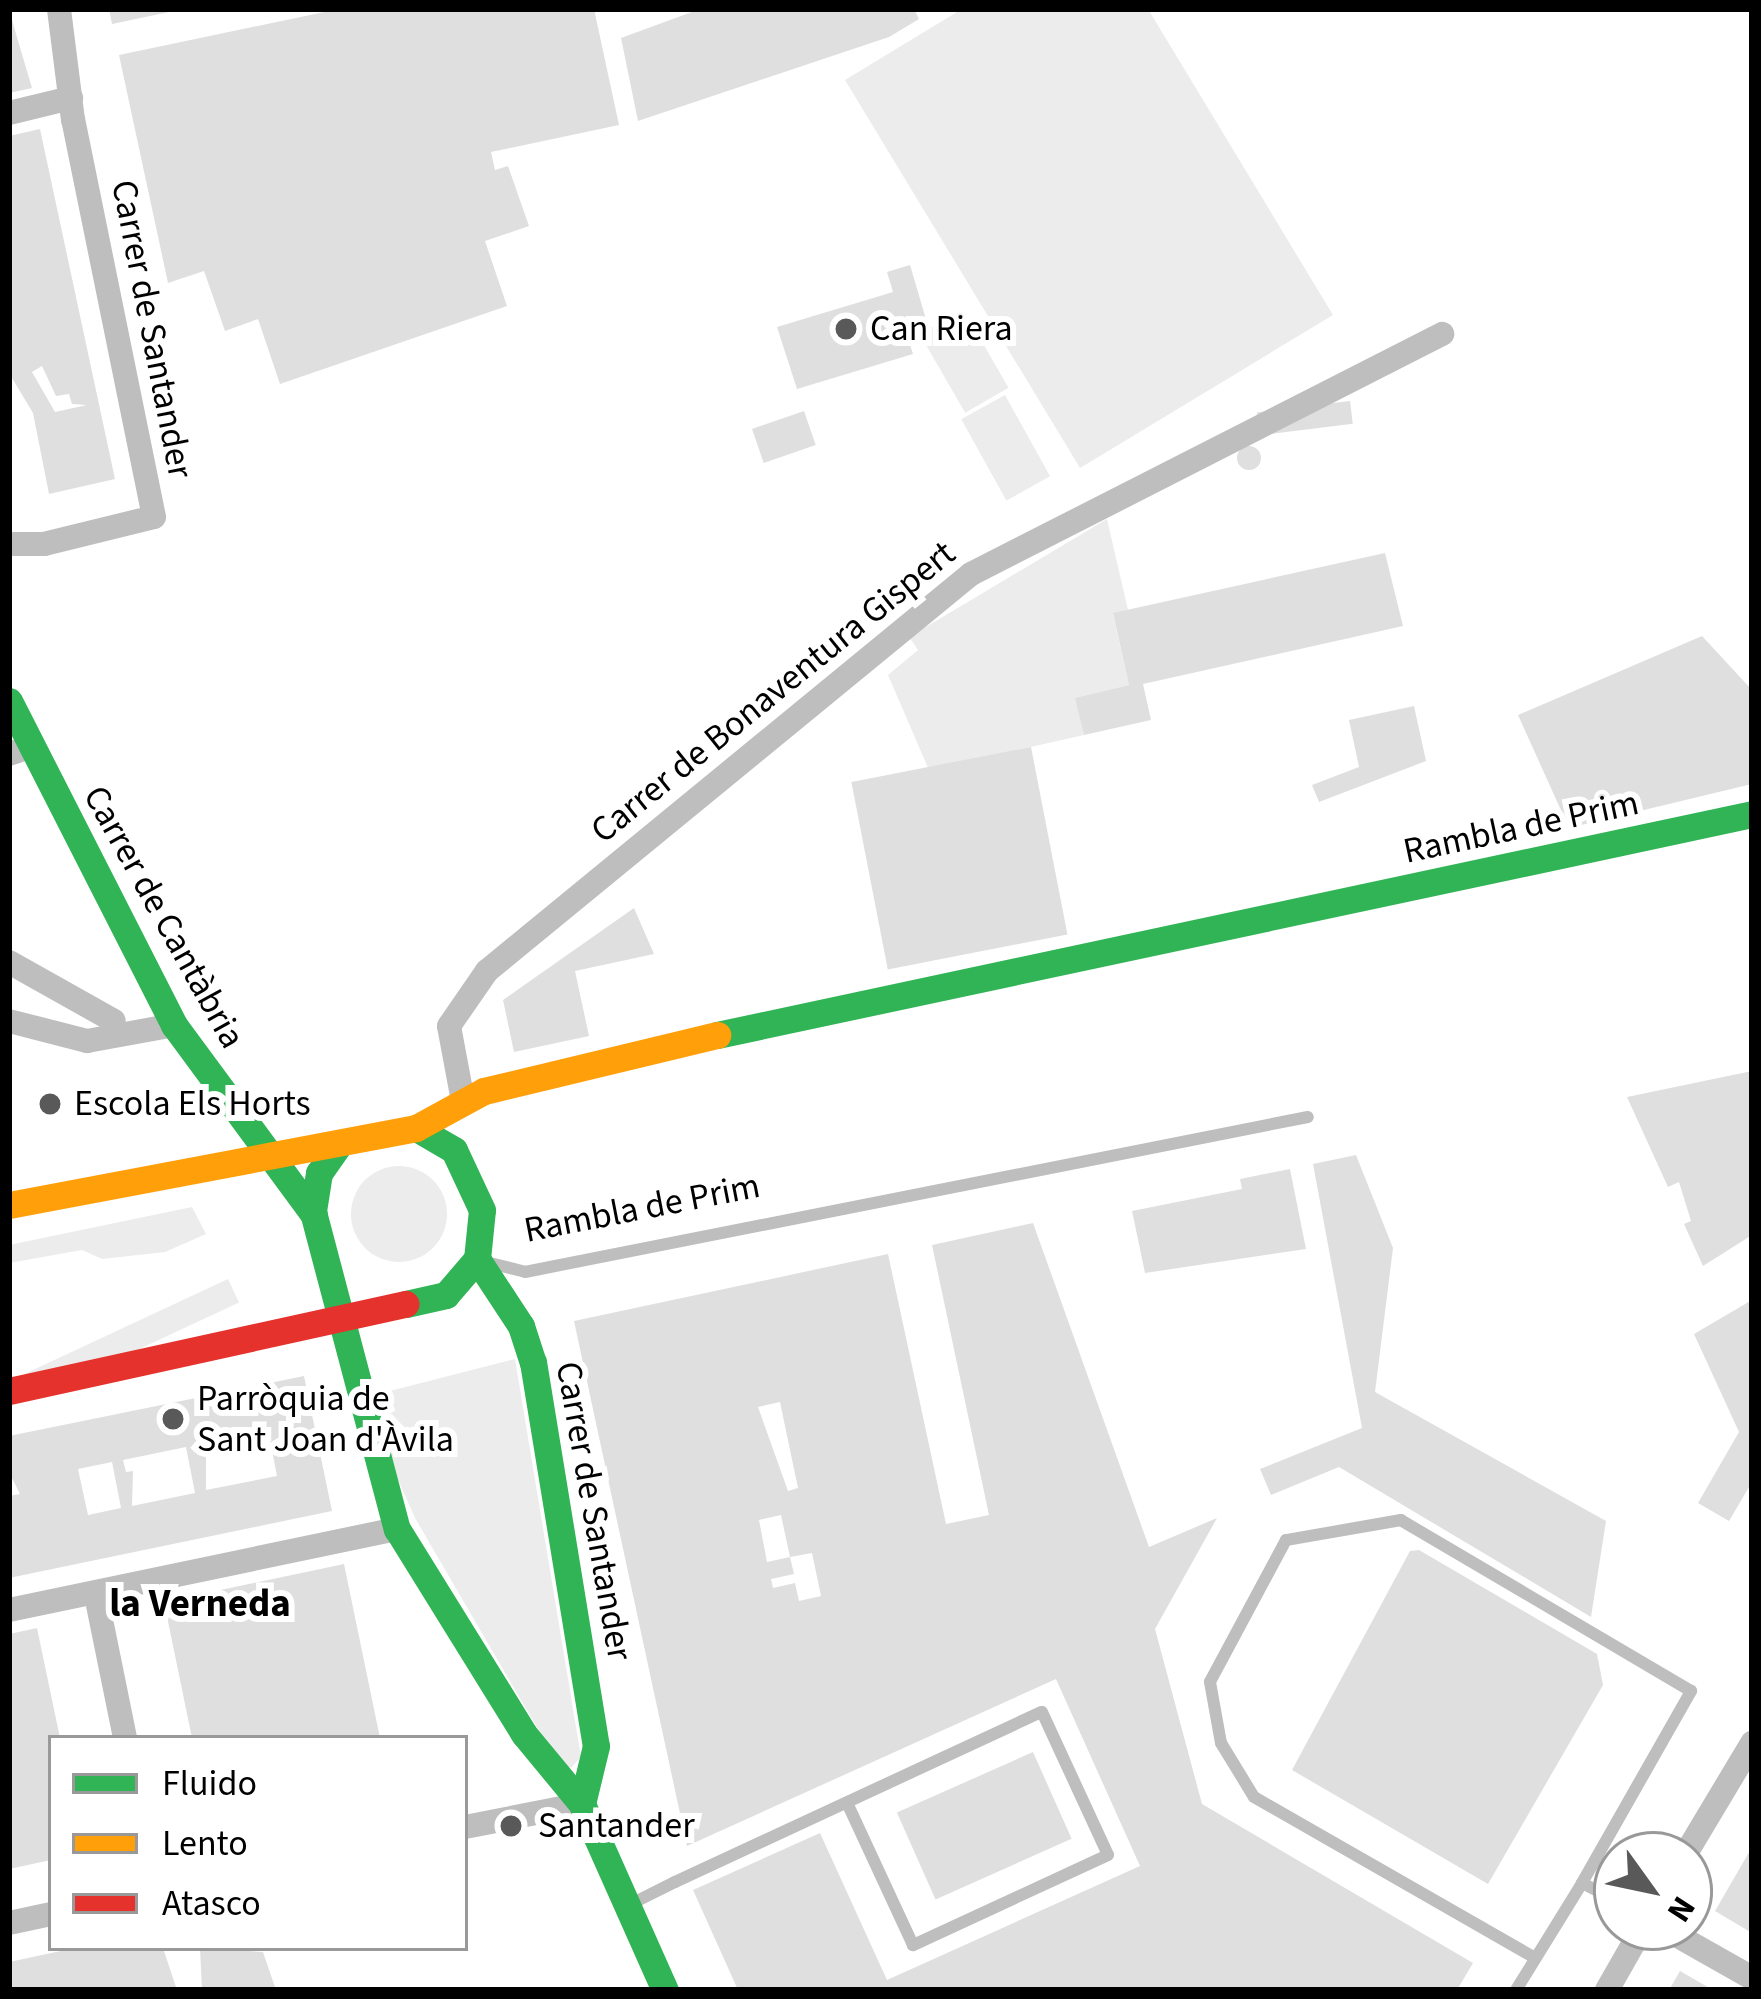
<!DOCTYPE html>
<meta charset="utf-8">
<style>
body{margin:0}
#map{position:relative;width:1761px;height:1999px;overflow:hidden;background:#fff;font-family:"Source Sans 3",sans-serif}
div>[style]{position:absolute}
.green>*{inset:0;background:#ececec;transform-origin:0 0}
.round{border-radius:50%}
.building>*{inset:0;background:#dfdfdf;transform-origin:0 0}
.lane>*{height:12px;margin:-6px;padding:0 6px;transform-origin:6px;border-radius:6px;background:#bebebe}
.street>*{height:24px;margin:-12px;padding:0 12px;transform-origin:12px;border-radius:12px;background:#bebebe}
.fast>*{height:27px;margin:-13.5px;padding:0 13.5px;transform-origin:13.5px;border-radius:13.5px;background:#30b455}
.slow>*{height:27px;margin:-13.5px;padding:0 13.5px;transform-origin:13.5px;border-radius:13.5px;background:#ff9f0a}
.jam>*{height:27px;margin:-13.5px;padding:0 13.5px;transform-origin:13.5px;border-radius:13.5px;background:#e5322d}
.dots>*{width:33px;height:33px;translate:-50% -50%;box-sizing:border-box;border:6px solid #fff;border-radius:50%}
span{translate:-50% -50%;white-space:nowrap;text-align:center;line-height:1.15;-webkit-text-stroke:12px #fff;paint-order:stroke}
.street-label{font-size:36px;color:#000}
.poi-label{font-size:36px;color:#000}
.left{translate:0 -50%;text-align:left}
.neighbourhood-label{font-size:39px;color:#000;font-weight:700}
.frame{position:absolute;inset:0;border:12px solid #000;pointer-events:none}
.legend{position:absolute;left:48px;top:1735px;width:420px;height:216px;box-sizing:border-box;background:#fff;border:3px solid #999;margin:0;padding:15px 21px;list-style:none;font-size:36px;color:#000}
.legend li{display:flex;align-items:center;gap:24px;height:60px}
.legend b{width:60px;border:3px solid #999}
.north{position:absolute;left:1593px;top:1831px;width:120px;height:120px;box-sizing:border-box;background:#fff;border:3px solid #999;border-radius:50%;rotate:123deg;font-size:33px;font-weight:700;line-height:48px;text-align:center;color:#000}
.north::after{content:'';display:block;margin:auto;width:42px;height:54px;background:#595959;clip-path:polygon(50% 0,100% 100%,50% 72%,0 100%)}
</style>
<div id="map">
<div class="green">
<div style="clip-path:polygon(962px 9px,1148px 9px,1333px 315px,1080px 468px,845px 80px)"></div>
<div style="left:963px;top:309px;width:91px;height:50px;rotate:60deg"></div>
<div style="left:1005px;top:395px;width:93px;height:50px;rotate:61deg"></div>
<div style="clip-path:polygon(1107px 519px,1128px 610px,1113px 614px,1129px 685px,1076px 698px,1084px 735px,929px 770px,888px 675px,918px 650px,909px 637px)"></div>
<div class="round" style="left:351px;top:1166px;width:96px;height:96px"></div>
<div style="clip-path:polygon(192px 1207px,206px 1234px,165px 1252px,102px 1259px,82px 1250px,9px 1263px,9px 1245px)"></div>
<div style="left:228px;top:1279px;width:26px;height:224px;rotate:65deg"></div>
<div style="clip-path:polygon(515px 1359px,581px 1757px,571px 1768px,557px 1762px,415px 1518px,393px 1468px,378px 1394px)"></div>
</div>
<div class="building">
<div style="clip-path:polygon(109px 9px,174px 9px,174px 11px,112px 24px)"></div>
<div style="clip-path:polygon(339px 9px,594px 9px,619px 125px,491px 152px,495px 170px,508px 166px,529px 226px,485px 241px,507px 306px,280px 384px,258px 319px,225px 331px,204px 271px,168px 283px,119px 55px)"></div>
<div style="clip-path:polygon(700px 9px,914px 9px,919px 19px,889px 37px,638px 121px,621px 38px)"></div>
<div style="clip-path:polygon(9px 10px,32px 88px,9px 93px)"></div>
<div style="clip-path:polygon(evenodd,40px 129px,115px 479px,49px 494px,33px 413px,9px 373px,9px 136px,40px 129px,42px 366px,56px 396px,69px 394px,72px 404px,87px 405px,55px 412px,32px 372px,42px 366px)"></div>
<div style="clip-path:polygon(910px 265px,928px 326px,906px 332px,913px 354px,797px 389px,777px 327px,893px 292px,887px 272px)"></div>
<div style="left:1350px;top:401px;width:23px;height:94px;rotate:83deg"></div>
<div style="left:804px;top:411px;width:36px;height:55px;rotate:71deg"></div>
<div class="round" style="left:1237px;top:446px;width:24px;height:24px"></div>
<div style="clip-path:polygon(1385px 553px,1403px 626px,1143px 684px,1151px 720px,1084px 735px,1075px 698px,1129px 685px,1113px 613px)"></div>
<div style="clip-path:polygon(1702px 636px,1752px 690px,1752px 784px,1569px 828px,1518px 715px)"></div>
<div style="clip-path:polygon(1414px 706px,1426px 761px,1319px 802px,1312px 785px,1359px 767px,1349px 720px)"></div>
<div style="left:1031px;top:747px;width:191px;height:183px;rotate:79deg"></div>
<div style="clip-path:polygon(634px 908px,654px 954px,575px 971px,589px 1036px,514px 1052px,503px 1000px)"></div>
<div style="clip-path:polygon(1752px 1071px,1752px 1235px,1703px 1266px,1684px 1224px,1691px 1221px,1679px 1182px,1668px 1187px,1627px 1097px)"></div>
<div style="clip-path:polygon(1356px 1155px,1393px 1248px,1375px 1392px,1606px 1521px,1591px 1617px,1339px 1467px,1271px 1495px,1260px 1469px,1362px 1428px,1313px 1164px)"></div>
<div style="clip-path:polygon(1290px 1169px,1306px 1249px,1145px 1273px,1132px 1211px,1242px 1189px,1240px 1179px)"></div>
<div style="clip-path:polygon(evenodd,1033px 1223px,1149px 1547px,1217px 1518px,1155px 1629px,1202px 1804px,1473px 1963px,1457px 1990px,738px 1990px,693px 1890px,820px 1833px,887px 1980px,1140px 1866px,1056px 1679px,687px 1846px,574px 1321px,888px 1254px,946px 1524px,989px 1515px,932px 1245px,1033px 1223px,780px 1402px,798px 1488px,788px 1491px,758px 1407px,780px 1402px,1033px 1223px,781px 1515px,790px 1557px,767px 1562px,759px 1520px,781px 1515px,1033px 1223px,812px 1553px,821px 1596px,799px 1601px,795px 1583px,773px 1588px,771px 1579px,794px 1574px,790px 1557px,812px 1553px)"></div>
<div style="clip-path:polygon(1752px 1300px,1752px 1482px,1729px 1521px,1698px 1503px,1739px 1432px,1694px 1334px)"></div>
<div style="clip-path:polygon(evenodd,304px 1376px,332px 1511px,9px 1578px,9px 1496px,20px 1494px,9px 1472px,9px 1436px,304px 1376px,268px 1430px,277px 1476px,206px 1490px,206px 1455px,197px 1445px,268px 1430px,304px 1376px,186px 1447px,195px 1493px,132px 1506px,133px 1471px,126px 1472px,123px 1460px,186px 1447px,304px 1376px,112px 1462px,121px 1508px,88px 1515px,78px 1469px,112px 1462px)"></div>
<div style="clip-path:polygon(1419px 1550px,1597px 1654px,1603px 1685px,1488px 1884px,1292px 1770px,1410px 1551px)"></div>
<div style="clip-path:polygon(344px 1564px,380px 1738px,192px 1738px,164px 1602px)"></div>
<div style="clip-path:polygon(37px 1628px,60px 1738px,51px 1738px,51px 1860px,9px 1869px,9px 1634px)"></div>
<div style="left:1033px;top:1752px;width:95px;height:149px;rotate:66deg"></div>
<div style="clip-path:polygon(1752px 1847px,1752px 1933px,1715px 1911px)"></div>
<div style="clip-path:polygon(75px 1948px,163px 1948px,177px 1990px,9px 1990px,9px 1962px)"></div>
<div style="clip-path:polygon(200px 1948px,263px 1952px,276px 1990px,202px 1990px)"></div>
<div style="clip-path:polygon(1680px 1971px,1713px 1990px,1669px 1990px)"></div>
</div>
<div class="lane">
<div style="left:490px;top:1263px;width:36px;rotate:14deg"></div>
<div style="left:525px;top:1272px;width:798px;rotate:-11.2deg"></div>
<div style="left:1582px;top:1883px;width:39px;rotate:27deg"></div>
<div style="left:629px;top:1905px;width:51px;rotate:-26.6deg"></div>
<div style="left:675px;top:1882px;width:404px;rotate:-24.9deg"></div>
<div style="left:1042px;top:1712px;width:157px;rotate:65.2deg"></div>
<div style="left:1108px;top:1855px;width:215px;rotate:155.2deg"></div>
<div style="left:913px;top:1945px;width:157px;rotate:-114.9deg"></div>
<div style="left:1516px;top:1990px;width:126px;rotate:-58.3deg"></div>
<div style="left:1582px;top:1883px;width:221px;rotate:-60.4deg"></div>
<div style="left:1691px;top:1691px;width:337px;rotate:-149.5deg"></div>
<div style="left:1401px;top:1520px;width:117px;rotate:170.1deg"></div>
<div style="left:1286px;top:1540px;width:161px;rotate:118.2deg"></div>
<div style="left:1210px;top:1682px;width:62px;rotate:79.8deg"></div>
<div style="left:1221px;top:1743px;width:63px;rotate:58.6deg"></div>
<div style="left:1254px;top:1797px;width:324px;rotate:29.8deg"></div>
</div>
<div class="street">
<div style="left:9px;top:113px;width:64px;rotate:-13.6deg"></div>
<div style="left:9px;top:544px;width:35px"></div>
<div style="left:44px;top:544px;width:113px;rotate:-13.8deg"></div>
<div style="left:154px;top:517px;width:405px;rotate:-101.5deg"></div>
<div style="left:73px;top:120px;width:112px;rotate:-97.2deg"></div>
<div style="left:9px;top:754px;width:24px;rotate:-19deg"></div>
<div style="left:9px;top:962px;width:120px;rotate:29.3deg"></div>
<div style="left:9px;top:1021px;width:81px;rotate:14.4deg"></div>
<div style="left:87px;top:1041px;width:88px;rotate:-10.4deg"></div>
<div style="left:463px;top:1101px;width:76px;rotate:-100.6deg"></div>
<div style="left:449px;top:1026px;width:67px;rotate:-55.4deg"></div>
<div style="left:487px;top:971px;width:626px;rotate:-39.36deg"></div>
<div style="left:971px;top:574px;width:529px;rotate:-27deg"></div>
<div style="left:98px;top:1605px;width:136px;rotate:78.5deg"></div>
<div style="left:9px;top:1610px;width:396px;rotate:-11.8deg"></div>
<div style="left:465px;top:1827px;width:119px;rotate:-11.1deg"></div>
<div style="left:1685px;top:1855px;width:131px;rotate:-59.1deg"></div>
<div style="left:9px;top:1923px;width:43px;rotate:-12.1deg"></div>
<div style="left:1662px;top:1927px;width:103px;rotate:29.5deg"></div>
<div style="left:1607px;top:1990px;width:73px;rotate:-60.3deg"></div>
</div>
<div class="fast">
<div style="left:9px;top:701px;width:364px;rotate:63deg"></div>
<div style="left:174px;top:1025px;width:236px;rotate:53.6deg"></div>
<div style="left:717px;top:1035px;width:1058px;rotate:-12.05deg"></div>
<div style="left:338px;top:1146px;width:33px;rotate:125deg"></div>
<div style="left:319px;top:1173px;width:39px;rotate:99deg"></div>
<div style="left:313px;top:1212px;width:328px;rotate:75.2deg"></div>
<div style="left:397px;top:1529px;width:241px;rotate:58.2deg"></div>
<div style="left:524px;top:1734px;width:91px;rotate:50.4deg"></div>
<div style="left:582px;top:1804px;width:204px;rotate:66deg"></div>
<div style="left:477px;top:1259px;width:80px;rotate:56.7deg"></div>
<div style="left:521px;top:1326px;width:38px;rotate:72deg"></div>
<div style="left:533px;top:1362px;width:389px;rotate:80.7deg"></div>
<div style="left:596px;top:1746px;width:60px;rotate:103.6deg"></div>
<div style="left:406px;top:1304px;width:41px;rotate:-12.7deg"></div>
<div style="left:446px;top:1295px;width:48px;rotate:-49.3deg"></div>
<div style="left:477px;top:1259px;width:49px;rotate:-84.2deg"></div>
<div style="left:482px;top:1210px;width:66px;rotate:-115deg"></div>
<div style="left:454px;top:1150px;width:44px;rotate:-149.9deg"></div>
</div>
<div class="slow">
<div style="left:9px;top:1205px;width:414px;rotate:-10.7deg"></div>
<div style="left:416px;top:1128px;width:77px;rotate:-28.6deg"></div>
<div style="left:484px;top:1091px;width:240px;rotate:-13.5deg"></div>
</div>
<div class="jam">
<div style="left:9px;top:1391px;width:406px;rotate:-12.4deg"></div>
</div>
<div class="dots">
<div style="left:846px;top:329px;background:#595959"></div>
<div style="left:50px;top:1104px;background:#595959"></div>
<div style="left:173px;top:1419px;background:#595959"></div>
<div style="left:511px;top:1826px;background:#595959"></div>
</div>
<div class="street-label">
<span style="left:152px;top:329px;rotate:79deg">Carrer de Santander</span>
<span style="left:773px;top:692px;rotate:-39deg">Carrer de Bonaventura Gispert</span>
<span style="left:1521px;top:827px;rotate:-12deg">Rambla de Prim</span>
<span style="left:164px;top:917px;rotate:61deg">Carrer de Cantàbria</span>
<span style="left:642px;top:1208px;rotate:-11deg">Rambla de Prim</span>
<span style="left:594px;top:1511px;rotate:80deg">Carrer de Santander</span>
</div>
<div class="poi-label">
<span class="left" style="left:870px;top:329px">Can Riera</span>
<span class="left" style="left:74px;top:1104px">Escola Els Horts</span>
<span class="left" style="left:197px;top:1419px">Parròquia de<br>Sant Joan d'Àvila</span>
<span class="left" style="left:538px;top:1826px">Santander</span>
</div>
<div class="neighbourhood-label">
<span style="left:200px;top:1604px">la Verneda</span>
</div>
<div class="frame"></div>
<ul class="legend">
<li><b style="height:15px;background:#30b455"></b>Fluido</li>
<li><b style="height:15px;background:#ff9f0a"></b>Lento</li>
<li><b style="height:15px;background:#e5322d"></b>Atasco</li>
</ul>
<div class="north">N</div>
</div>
